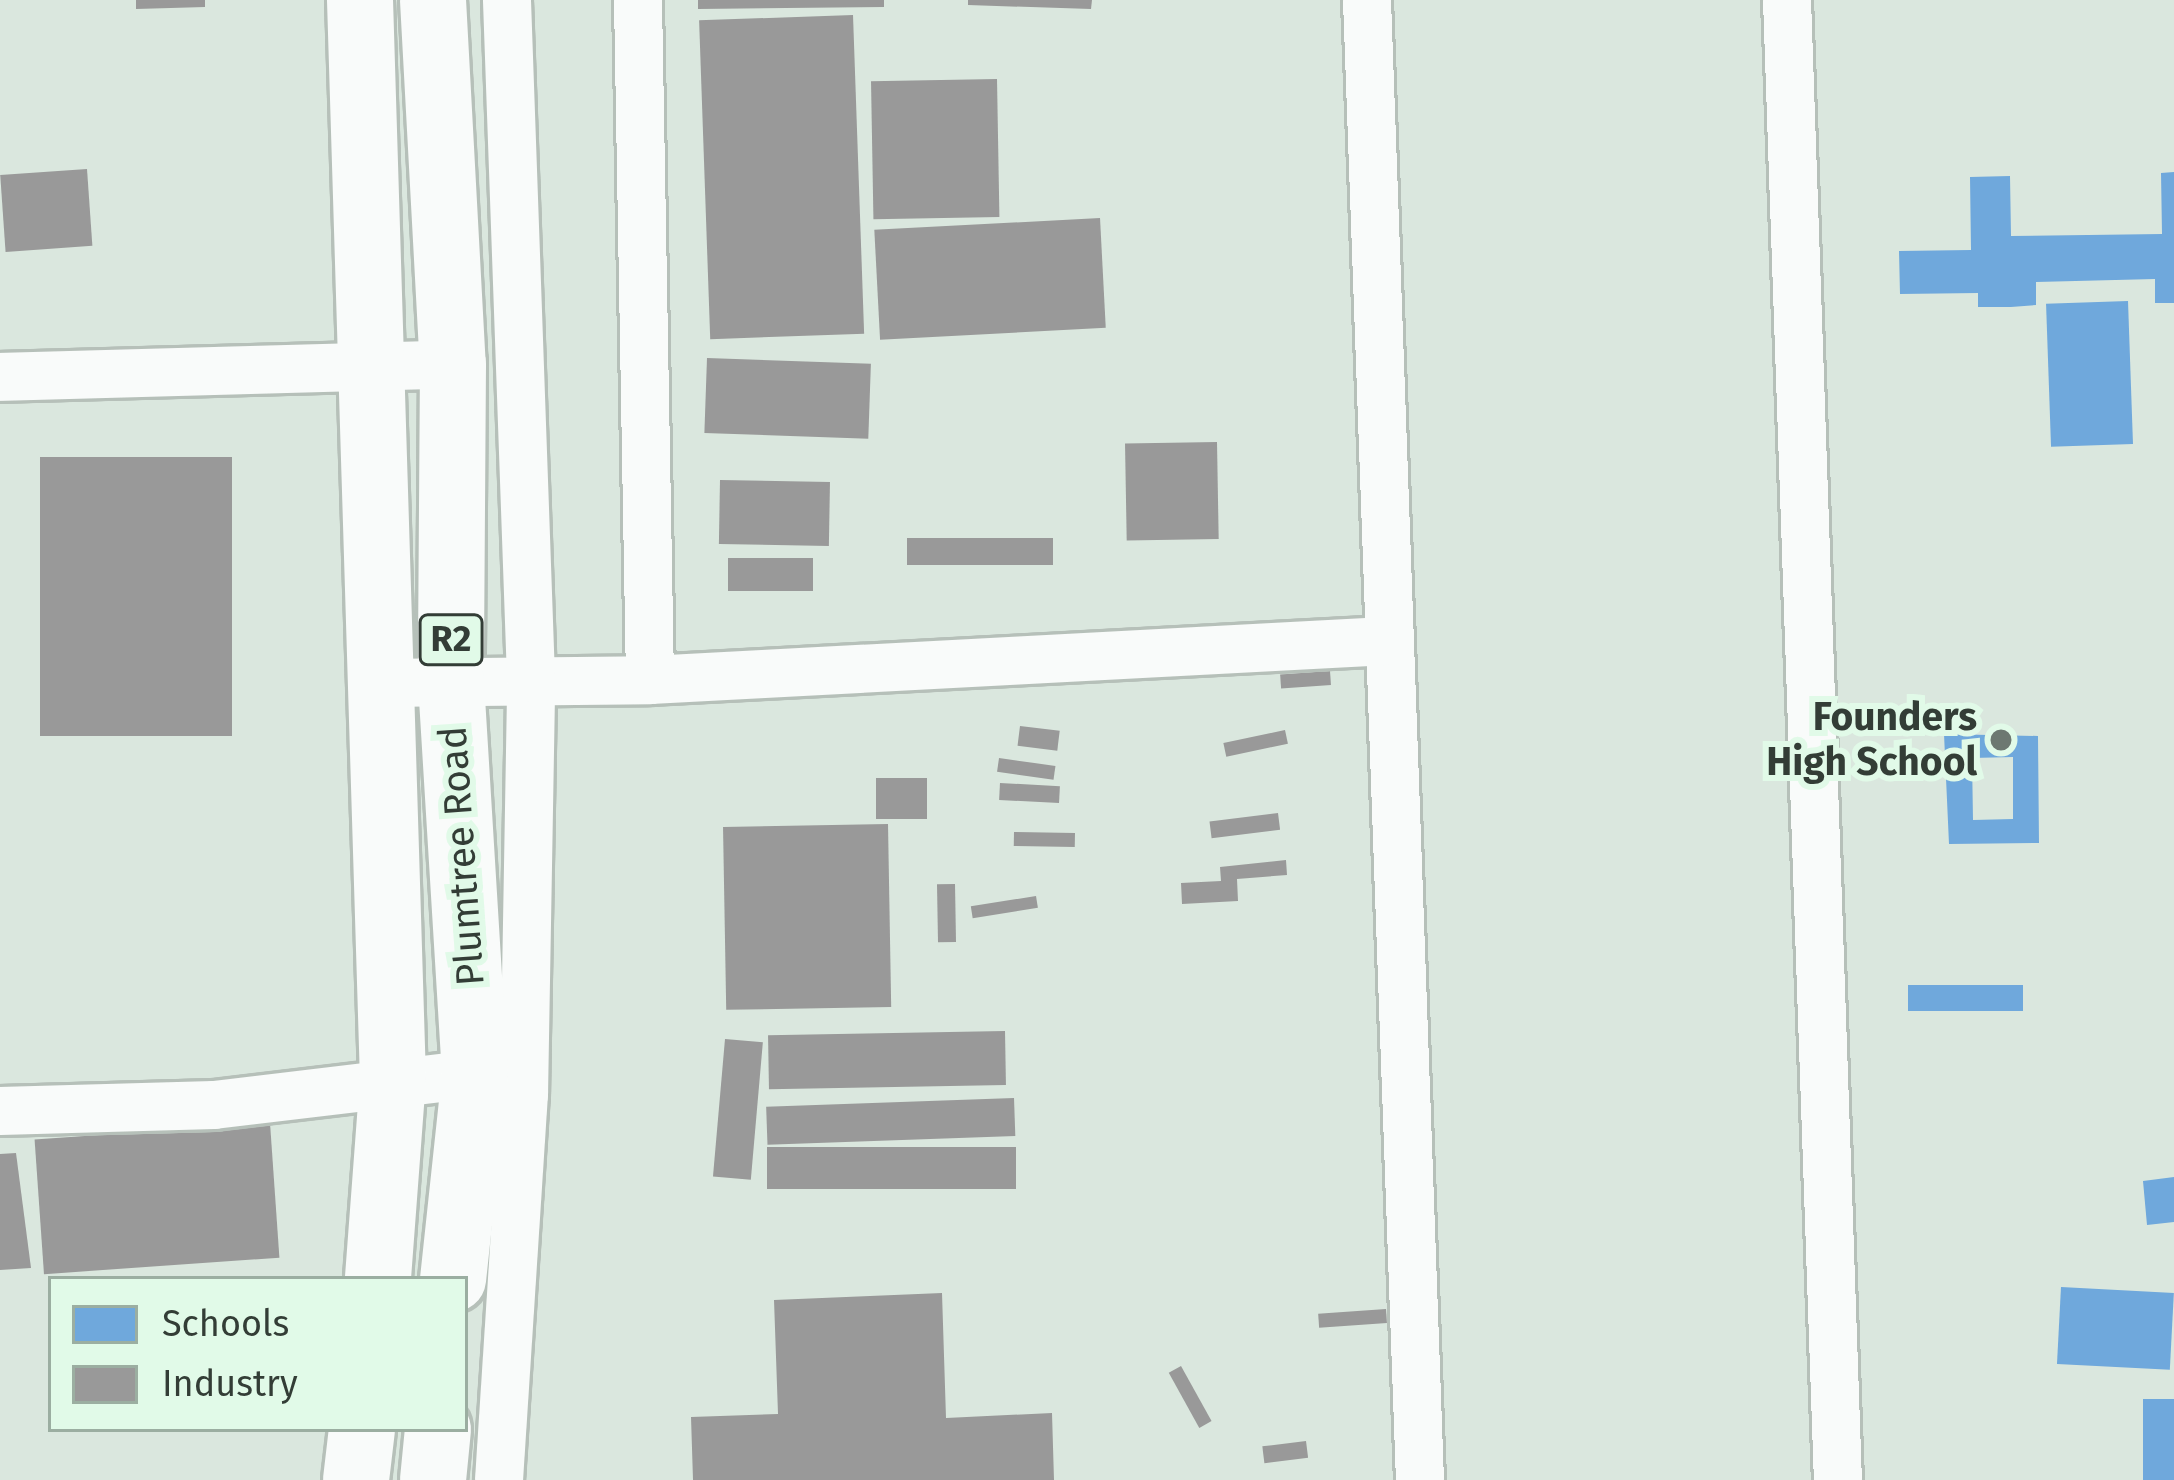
<!DOCTYPE html>
<style>
body{margin:0}
#map{position:relative;width:2174px;height:1480px;overflow:hidden;background:#dae7de;font-family:"Fira Sans",sans-serif}
div>[style]{position:absolute}
.schools>*{inset:0;background:#6fa8dc;transform-origin:0 0}
.industry>*{inset:0;background:#999;transform-origin:0 0}
.roads{filter:drop-shadow(3px 0 #b6c0b9) drop-shadow(-3px 0 #b6c0b9) drop-shadow(0 3px #b6c0b9) drop-shadow(0 -3px #b6c0b9)}
.minor>*{height:48px;margin:-24px;padding:0 24px;transform-origin:24px;border-radius:24px;background:#f9fbfa}
.highway>*{height:66px;margin:-33px;padding:0 33px;transform-origin:33px;border-radius:33px;background:#f9fbfa}
.dots>*{width:33px;height:33px;translate:-50% -50%;box-sizing:border-box;border:6px solid #e1fae8;border-radius:50%}
span{translate:-50% -50%;white-space:nowrap;text-align:center;line-height:1.15;-webkit-text-stroke:12px #e1fae8;paint-order:stroke}
.shield-label span{padding:3px 9px;background:#e1fae8;border:3px solid;border-radius:9px;-webkit-text-stroke-width:0}
.shield-label{font-size:36px;color:#333d36;font-weight:700}
.poi-label{font-size:39px;color:#333d36;font-weight:700}
.right{translate:-100% -50%;text-align:right}
.street-label{font-size:39px;color:#333d36}
.legend{position:absolute;left:48px;top:1276px;width:420px;height:156px;box-sizing:border-box;background:#e1fae8;border:3px solid #9baea1;margin:0;padding:15px 21px;list-style:none;font-size:36px;color:#333d36}
.legend li{display:flex;align-items:center;gap:24px;height:60px}
.legend b{width:60px;border:3px solid #9baea1}
</style>
<div id="map">
<div class="schools">
<div style="clip-path:polygon(2174px 172px,2174px 303px,2155px 303px,2155px 279px,2036px 282px,2036px 305px,2011px 307px,1978px 307px,1978px 293px,1900px 294px,1899px 251px,1971px 250px,1970px 177px,2010px 176px,2011px 236px,2162px 234px,2161px 173px)"></div>
<div style="left:2128px;top:301px;width:143px;height:82px;rotate:88deg"></div>
<div style="clip-path:polygon(evenodd,1944px 734px,2038px 736px,2039px 843px,1949px 844px,1944px 734px,2013px 757px,2013px 819px,1973px 820px,1972px 758px,2013px 757px)"></div>
<div style="left:2023px;top:985px;width:26px;height:115px;rotate:90deg"></div>
<div style="clip-path:polygon(2174px 1177px,2174px 1222px,2147px 1225px,2143px 1181px)"></div>
<div style="left:2061px;top:1287px;width:113px;height:77px;rotate:3deg"></div>
<div style="left:2143px;top:1399px;width:31px;height:81px"></div>
</div>
<div class="industry">
<div style="clip-path:polygon(136px 0,205px 0,205px 7px,136px 9px)"></div>
<div style="clip-path:polygon(698px 0,884px 0,884px 7px,698px 9px)"></div>
<div style="clip-path:polygon(968px 0,1092px 0,1091px 9px,968px 5px)"></div>
<div style="left:853px;top:15px;width:319px;height:154px;rotate:88deg"></div>
<div style="left:997px;top:79px;width:138px;height:126px;rotate:89deg"></div>
<div style="left:87px;top:169px;width:77px;height:87px;rotate:86deg"></div>
<div style="left:1100px;top:218px;width:110px;height:226px;rotate:87deg"></div>
<div style="left:707px;top:358px;width:164px;height:75px;rotate:2deg"></div>
<div style="left:1217px;top:442px;width:97px;height:92px;rotate:89deg"></div>
<div style="left:232px;top:457px;width:279px;height:192px;rotate:90deg"></div>
<div style="left:720px;top:480px;width:110px;height:64px;rotate:1deg"></div>
<div style="left:1053px;top:538px;width:27px;height:146px;rotate:90deg"></div>
<div style="left:728px;top:558px;width:85px;height:33px"></div>
<div style="left:1330px;top:671px;width:14px;height:50px;rotate:86deg"></div>
<div style="left:1020px;top:726px;width:40px;height:20px;rotate:7deg"></div>
<div style="left:1285px;top:730px;width:14px;height:63px;rotate:78deg"></div>
<div style="left:999px;top:758px;width:57px;height:14px;rotate:8deg"></div>
<div style="left:876px;top:778px;width:51px;height:41px"></div>
<div style="left:1000px;top:783px;width:60px;height:17px;rotate:3deg"></div>
<div style="left:1278px;top:813px;width:17px;height:69px;rotate:83deg"></div>
<div style="left:888px;top:824px;width:183px;height:165px;rotate:89deg"></div>
<div style="left:1014px;top:832px;width:61px;height:14px;rotate:1deg"></div>
<div style="clip-path:polygon(1286px 860px,1287px 875px,1237px 879px,1238px 901px,1182px 904px,1181px 883px,1221px 881px,1220px 867px)"></div>
<div style="left:955px;top:884px;width:58px;height:18px;rotate:89deg"></div>
<div style="left:1036px;top:896px;width:12px;height:66px;rotate:81deg"></div>
<div style="left:1005px;top:1031px;width:54px;height:237px;rotate:89deg"></div>
<div style="left:725px;top:1039px;width:38px;height:138px;rotate:5deg"></div>
<div style="left:1014px;top:1098px;width:38px;height:248px;rotate:88deg"></div>
<div style="left:270px;top:1123px;width:135px;height:236px;rotate:86deg"></div>
<div style="left:1016px;top:1147px;width:42px;height:249px;rotate:90deg"></div>
<div style="clip-path:polygon(16px 1153px,31px 1268px,0 1270px,0 1154px)"></div>
<div style="clip-path:polygon(942px 1293px,946px 1418px,1052px 1413px,1054px 1480px,693px 1480px,691px 1417px,778px 1414px,774px 1300px)"></div>
<div style="left:1386px;top:1309px;width:14px;height:68px;rotate:86deg"></div>
<div style="left:1181px;top:1366px;width:63px;height:14px;rotate:61deg"></div>
<div style="left:1306px;top:1441px;width:17px;height:44px;rotate:83deg"></div>
</div>
<div class="roads">
<div class="minor">
<div style="left:638px;top:0;width:680px;rotate:88.99deg"></div>
<div style="left:1367px;top:0;width:1481px;rotate:87.95deg"></div>
<div style="left:1787px;top:0;width:1481px;rotate:88.03deg"></div>
<div style="left:0;top:377px;width:453px;rotate:-1.6deg"></div>
<div style="left:378px;top:683px;width:272px;rotate:-0.6deg"></div>
<div style="left:650px;top:680px;width:737px;rotate:-3.03deg"></div>
<div style="left:0;top:1111px;width:214px;rotate:-1.6deg"></div>
<div style="left:214px;top:1105px;width:263px;rotate:-6.8deg"></div>
<div style="left:499px;top:1480px;width:386px;rotate:-86.3deg"></div>
<div style="left:524px;top:1095px;width:417px;rotate:-89deg"></div>
<div style="left:531px;top:678px;width:678px;rotate:-92.03deg"></div>
</div>
<div class="highway">
<div style="left:360px;top:0;width:1079px;rotate:88.25deg"></div>
<div style="left:393px;top:1078px;width:202px;rotate:94.3deg"></div>
<div style="left:433px;top:0;width:365px;rotate:86.9deg"></div>
<div style="left:453px;top:364px;width:318px;rotate:90.4deg"></div>
<div style="left:451px;top:682px;width:393px;rotate:86.5deg"></div>
<div style="left:475px;top:1074px;width:206px;rotate:96.1deg"></div>
<div style="left:356px;top:1480px;width:51px;rotate:-83.3deg"></div>
<div style="left:433px;top:1480px;width:51px;rotate:-84.4deg"></div>
</div>
</div>
<div class="dots">
<div style="left:2001px;top:740px;background:#6d7871"></div>
</div>
<div class="shield-label">
<span style="left:451px;top:640px">R2</span>
</div>
<div class="poi-label">
<span class="right" style="left:1977px;top:740px">Founders<br>High School</span>
</div>
<div class="street-label">
<span style="left:462px;top:856px;rotate:-94deg">Plumtree Road</span>
</div>
<ul class="legend">
<li><b style="height:33px;background:#6fa8dc"></b>Schools</li>
<li><b style="height:33px;background:#999"></b>Industry</li>
</ul>
</div>
